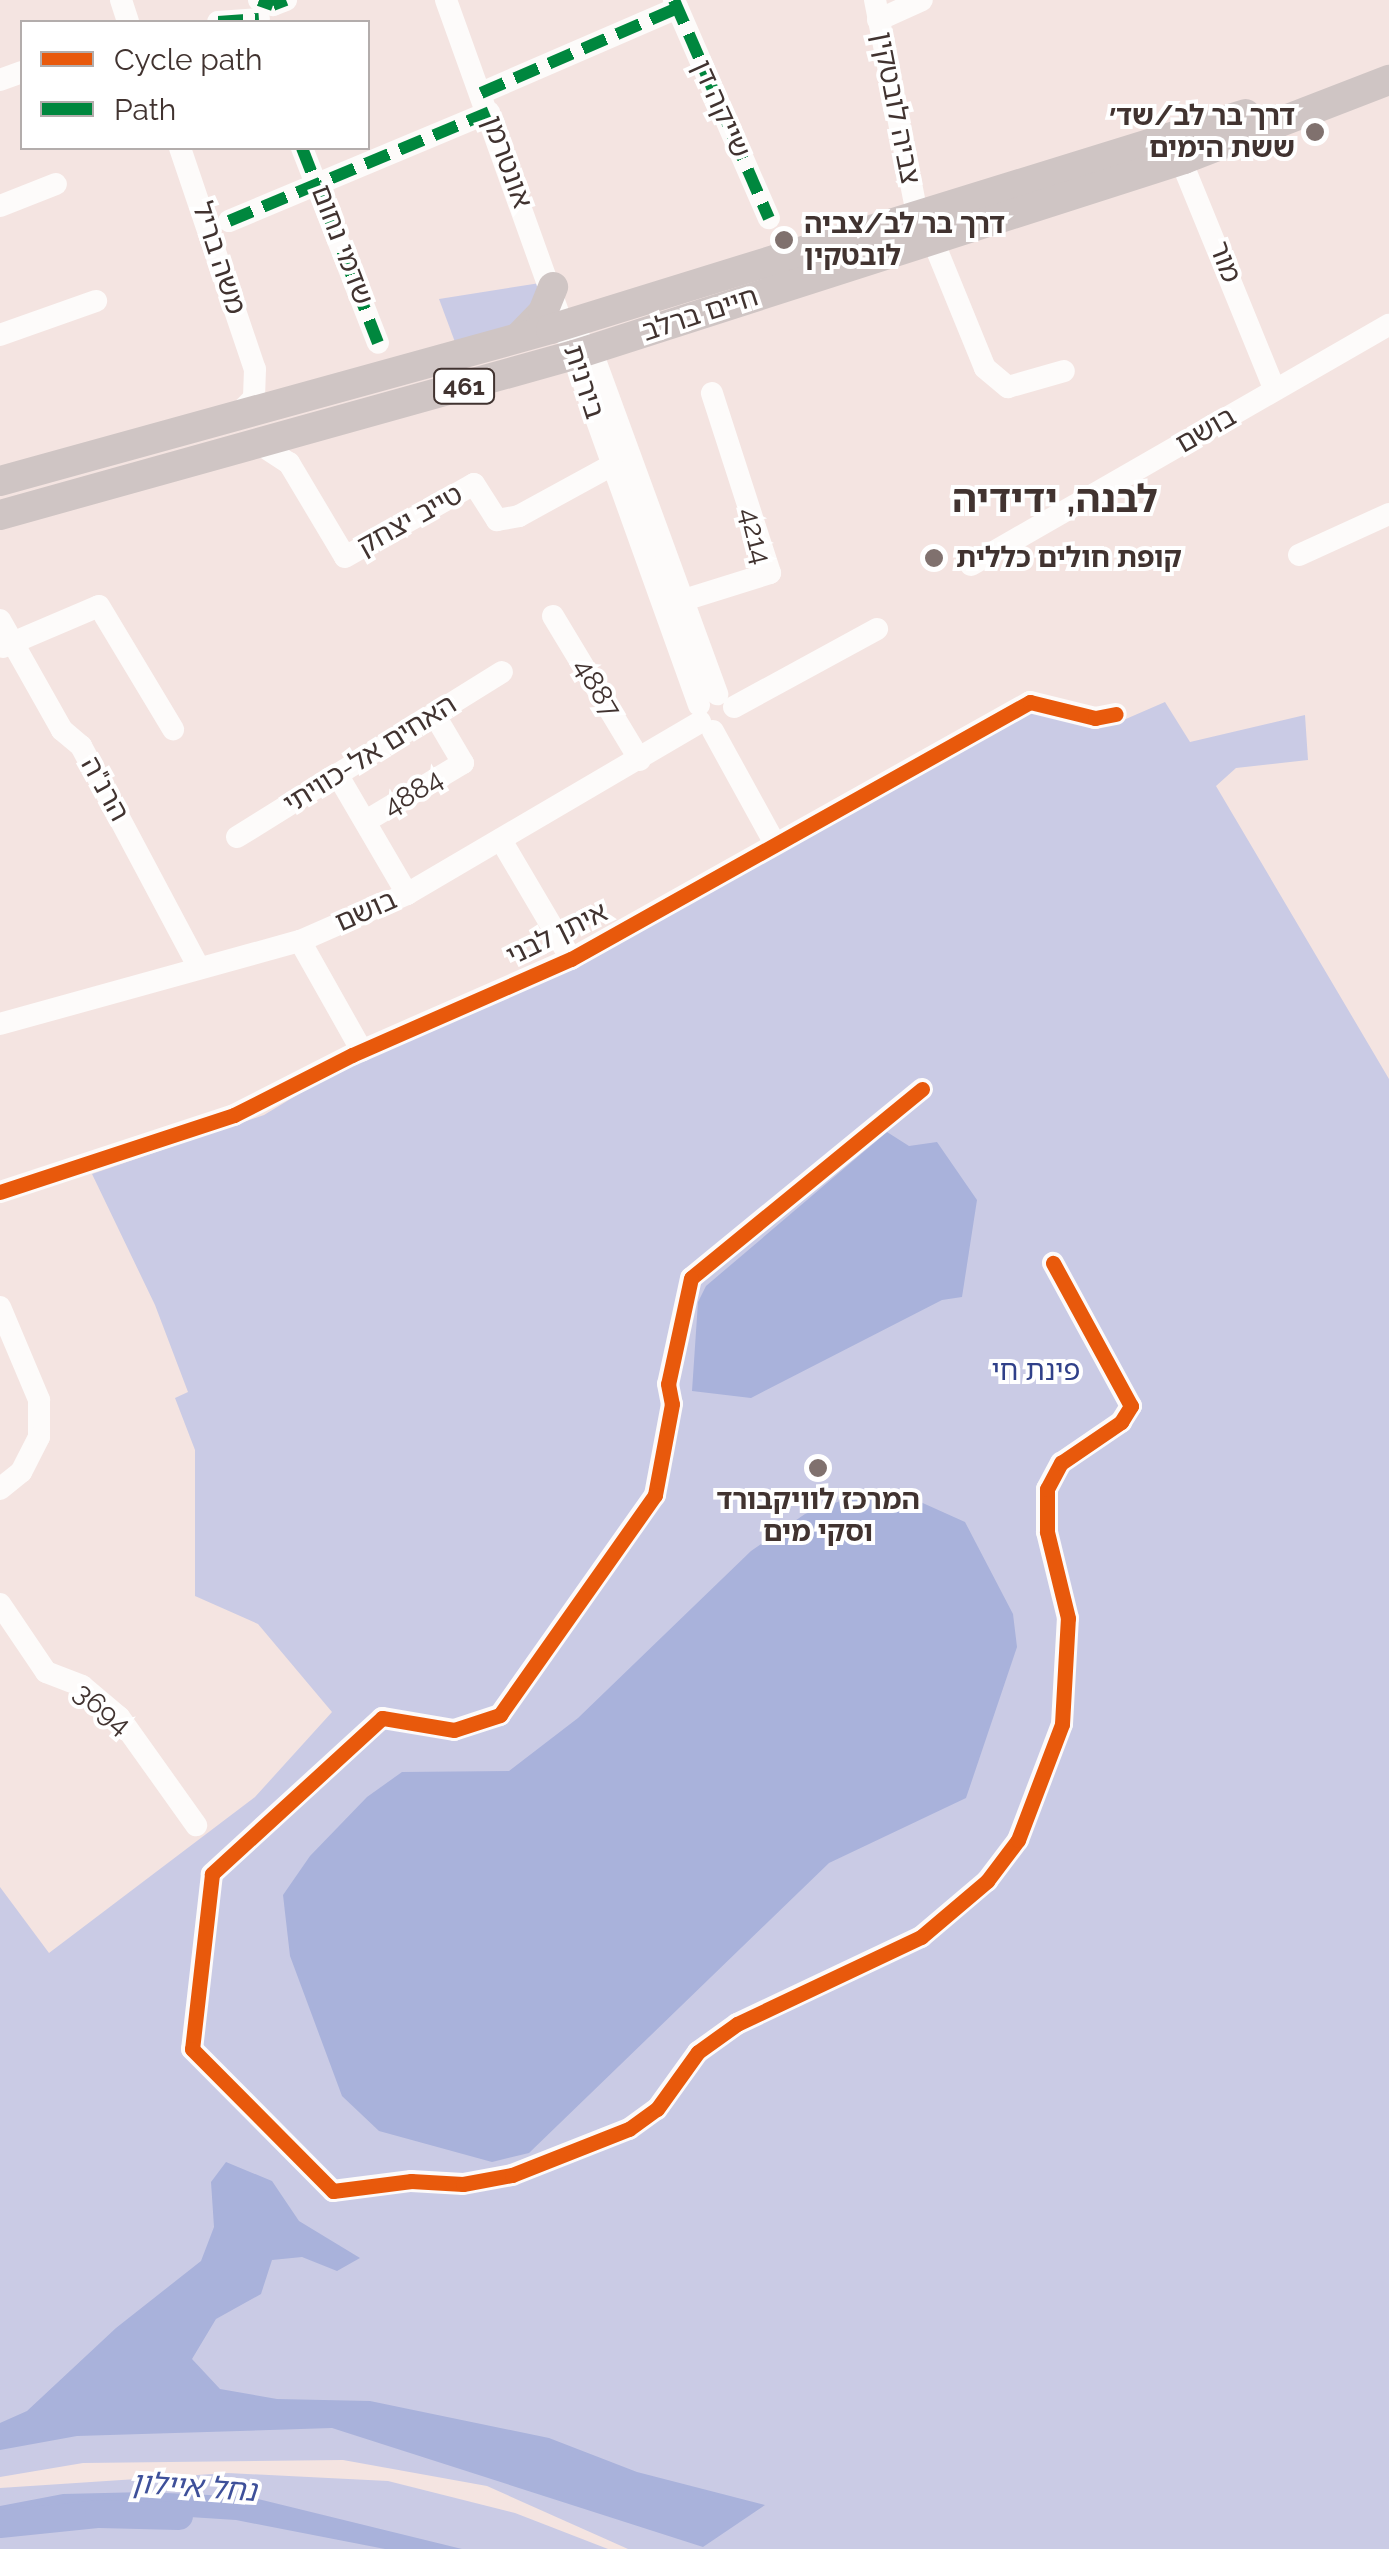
<!DOCTYPE html>
<meta charset="utf-8">
<style>
body{margin:0}
#map{position:relative;width:1389px;height:2549px;overflow:hidden;background:#f4e4e1;font-family:Raleway,"Noto Sans Hebrew",sans-serif}
div>[style]{position:absolute}
.green>*{inset:0;background:#cacbe5}
.water>*{inset:0;background:#a9b2db}
.river>*{height:28px;margin:-14px;padding:0 14px;transform-origin:14px;border-radius:14px;background:#a9b2db}
.minor>*{height:22px;margin:-11px;padding:0 11px;transform-origin:11px;border-radius:11px;background:#fdfbfa}
.major>*{height:30px;margin:-15px;padding:0 15px;transform-origin:15px;border-radius:15px;background:#cfc5c4}
.quiet>*{height:12px;margin-top:-6px;transform-origin:0;background:repeating-linear-gradient(90deg,#00873e 0 25px,transparent 0 37px)}
.cycleway>*{height:15px;margin:-7.5px;padding:0 7.5px;transform-origin:7.5px;border-radius:7.5px;background:#e8590c}
.dots>*{width:28px;height:28px;translate:-50% -50%;box-sizing:border-box;border:5px solid #fff;border-radius:50%}
span{translate:-50% -50%;white-space:nowrap;text-align:center;line-height:1.15;-webkit-text-stroke:8px #fff;paint-order:stroke}
.shield-label span{padding:2px 8px;background:#fff;border:2px solid;border-radius:8px;-webkit-text-stroke-width:0}
.shield-label{font-size:25px;color:#413330;font-weight:700}
.street-label{font-size:28px;color:#413330}
.poi-label{font-size:28px;color:#413330;font-weight:700}
.right{translate:-100% -50%;text-align:right}
.left{translate:0 -50%;text-align:left}
.park-label{font-size:28px;color:#304089}
.water-label{font-size:30px;color:#3e509a;font-style:italic}
.district-label{font-size:38px;color:#413330;font-weight:700}
.legend{position:absolute;left:20px;top:20px;width:350px;height:130px;box-sizing:border-box;background:#fff;border:2px solid #b3adac;margin:0;padding:12px 18px;list-style:none;font-size:30px;color:#413330}
.legend li{display:flex;align-items:center;gap:20px;height:50px}
.legend b{width:50px;border:2px solid #b3adac}
</style>
<div id="map">
<div class="green">
<div style="clip-path:polygon(540px 283px,538px 302px,509px 329px,455px 342px,439px 299px)"></div>
<div style="clip-path:polygon(1165px 702px,1190px 742px,1305px 715px,1308px 760px,1236px 768px,1216px 786px,1389px 1079px,1389px 2549px,628px 2549px,487px 2486px,343px 2460px,83px 2463px,0 2477px,0 1887px,49px 1953px,255px 1797px,332px 1712px,258px 1624px,195px 1596px,195px 1450px,175px 1398px,188px 1392px,155px 1305px,92px 1174px,264px 1115px,363px 1055px,1031px 708px,1112px 725px)"></div>
<div style="clip-path:polygon(228px 2473px,388px 2481px,515px 2513px,608px 2549px,0 2549px,0 2488px)"></div>
</div>
<div class="water">
<div style="clip-path:polygon(887px 1132px,909px 1146px,937px 1142px,977px 1200px,962px 1297px,942px 1300px,751px 1398px,692px 1391px,698px 1302px,706px 1286px)"></div>
<div style="clip-path:polygon(859px 1494px,916px 1500px,965px 1522px,1013px 1614px,1017px 1647px,966px 1798px,829px 1863px,529px 2153px,492px 2162px,379px 2131px,342px 2096px,290px 1956px,283px 1895px,310px 1856px,367px 1797px,402px 1772px,509px 1771px,578px 1718px,751px 1551px,805px 1514px)"></div>
<div style="clip-path:polygon(226px 2162px,272px 2181px,299px 2221px,360px 2258px,337px 2271px,302px 2257px,272px 2260px,261px 2294px,216px 2319px,192px 2359px,220px 2389px,277px 2399px,370px 2401px,549px 2438px,637px 2472px,765px 2505px,703px 2547px,332px 2428px,77px 2436px,0 2450px,0 2423px,27px 2411px,116px 2328px,201px 2261px,214px 2227px,211px 2182px)"></div>
<div style="clip-path:polygon(146px 2492px,250px 2497px,462px 2549px,385px 2549px,236px 2520px,81px 2510px,0 2529px,0 2506px,63px 2494px)"></div>
</div>
<div class="river">
<div style="left:0;top:2524px;width:100px;rotate:-5.8deg"></div>
<div style="left:99px;top:2514px;width:80px;rotate:1.4deg"></div>
</div>
<div class="minor">
<div style="left:121px;top:0;width:23px;rotate:72deg"></div>
<div style="left:259px;top:0;width:15px;rotate:20deg"></div>
<div style="left:273px;top:5px;width:14px;rotate:-21deg"></div>
<div style="left:446px;top:0;width:749px;rotate:70.26deg"></div>
<div style="left:674px;top:0;width:238px;rotate:66.5deg"></div>
<div style="left:875px;top:0;width:233px;rotate:78.9deg"></div>
<div style="left:878px;top:20px;width:48px;rotate:-24.4deg"></div>
<div style="left:218px;top:22px;width:41px;rotate:-4.2deg"></div>
<div style="left:0;top:80px;width:23px;rotate:-20deg"></div>
<div style="left:481px;top:93px;width:214px;rotate:-23.4deg"></div>
<div style="left:180px;top:148px;width:233px;rotate:71.3deg"></div>
<div style="left:255px;top:369px;width:29px;rotate:92deg"></div>
<div style="left:254px;top:398px;width:25px;rotate:135deg"></div>
<div style="left:302px;top:148px;width:209px;rotate:68.7deg"></div>
<div style="left:1176px;top:148px;width:261px;rotate:67.8deg"></div>
<div style="left:0;top:206px;width:60px;rotate:-21.4deg"></div>
<div style="left:229px;top:221px;width:282px;rotate:-22.7deg"></div>
<div style="left:927px;top:226px;width:153px;rotate:67.8deg"></div>
<div style="left:985px;top:368px;width:30px;rotate:40deg"></div>
<div style="left:1008px;top:387px;width:58px;rotate:-15.9deg"></div>
<div style="left:0;top:335px;width:102px;rotate:-19.5deg"></div>
<div style="left:580px;top:339px;width:26px;rotate:54deg"></div>
<div style="left:595px;top:360px;width:356px;rotate:69.9deg"></div>
<div style="left:258px;top:443px;width:37px;rotate:33deg"></div>
<div style="left:289px;top:463px;width:109px;rotate:59.2deg"></div>
<div style="left:345px;top:557px;width:148px;rotate:-29.5deg"></div>
<div style="left:474px;top:484px;width:43px;rotate:57.4deg"></div>
<div style="left:497px;top:520px;width:22px;rotate:-10deg"></div>
<div style="left:519px;top:516px;width:106px;rotate:-28.7deg"></div>
<div style="left:1299px;top:555px;width:99px;rotate:-24.5deg"></div>
<div style="left:971px;top:565px;width:482px;rotate:-29.9deg"></div>
<div style="left:668px;top:605px;width:107px;rotate:-17.4deg"></div>
<div style="left:770px;top:573px;width:189px;rotate:-107.9deg"></div>
<div style="left:553px;top:616px;width:168px;rotate:58.9deg"></div>
<div style="left:0;top:620px;width:126px;rotate:60.6deg"></div>
<div style="left:62px;top:730px;width:25px;rotate:40deg"></div>
<div style="left:81px;top:746px;width:249px;rotate:62deg"></div>
<div style="left:3px;top:647px;width:104px;rotate:-23.1deg"></div>
<div style="left:99px;top:606px;width:144px;rotate:59deg"></div>
<div style="left:734px;top:707px;width:163px;rotate:-28.6deg"></div>
<div style="left:713px;top:731px;width:129px;rotate:61.2deg"></div>
<div style="left:337px;top:774px;width:139px;rotate:59.7deg"></div>
<div style="left:366px;top:821px;width:113px;rotate:-30.9deg"></div>
<div style="left:463px;top:763px;width:57px;rotate:-120.6deg"></div>
<div style="left:237px;top:837px;width:312px;rotate:-31.9deg"></div>
<div style="left:501px;top:840px;width:138px;rotate:59.5deg"></div>
<div style="left:300px;top:941px;width:126px;rotate:60.6deg"></div>
<div style="left:0;top:1024px;width:311px;rotate:-15.5deg"></div>
<div style="left:300px;top:941px;width:117px;rotate:-23.7deg"></div>
<div style="left:407px;top:894px;width:340px;rotate:-30.4deg"></div>
<div style="left:922px;top:1089px;width:298px;rotate:140.7deg"></div>
<div style="left:691px;top:1278px;width:108px;rotate:102.2deg"></div>
<div style="left:668px;top:1384px;width:20px;rotate:79deg"></div>
<div style="left:672px;top:1404px;width:93px;rotate:100.6deg"></div>
<div style="left:655px;top:1495px;width:269px;rotate:125.2deg"></div>
<div style="left:500px;top:1715px;width:48px;rotate:161.9deg"></div>
<div style="left:454px;top:1730px;width:73px;rotate:-170.5deg"></div>
<div style="left:382px;top:1718px;width:231px;rotate:137.5deg"></div>
<div style="left:212px;top:1874px;width:176px;rotate:96.5deg"></div>
<div style="left:192px;top:2049px;width:200px;rotate:45.2deg"></div>
<div style="left:333px;top:2191px;width:79px;rotate:-7.3deg"></div>
<div style="left:411px;top:2181px;width:52px;rotate:3.3deg"></div>
<div style="left:463px;top:2184px;width:50px;rotate:-10.4deg"></div>
<div style="left:512px;top:2175px;width:126px;rotate:-21.5deg"></div>
<div style="left:629px;top:2129px;width:34px;rotate:-36deg"></div>
<div style="left:657px;top:2109px;width:70px;rotate:-54.3deg"></div>
<div style="left:698px;top:2052px;width:48px;rotate:-35.7deg"></div>
<div style="left:737px;top:2024px;width:204px;rotate:-25.3deg"></div>
<div style="left:921px;top:1937px;width:87px;rotate:-40.3deg"></div>
<div style="left:987px;top:1881px;width:51px;rotate:-52.9deg"></div>
<div style="left:1018px;top:1840px;width:124px;rotate:-69.2deg"></div>
<div style="left:1062px;top:1724px;width:106px;rotate:-86.8deg"></div>
<div style="left:1068px;top:1618px;width:89px;rotate:-103.7deg"></div>
<div style="left:1047px;top:1532px;width:43px;rotate:-90deg"></div>
<div style="left:1047px;top:1489px;width:30px;rotate:-62deg"></div>
<div style="left:1061px;top:1463px;width:73px;rotate:-34.3deg"></div>
<div style="left:1121px;top:1422px;width:19px;rotate:-58deg"></div>
<div style="left:1131px;top:1406px;width:163px;rotate:-118.6deg"></div>
<div style="left:0;top:1192px;width:246px;rotate:-18.2deg"></div>
<div style="left:234px;top:1115px;width:132px;rotate:-27deg"></div>
<div style="left:352px;top:1055px;width:239px;rotate:-23.7deg"></div>
<div style="left:571px;top:959px;width:526px;rotate:-29.25deg"></div>
<div style="left:1030px;top:702px;width:67px;rotate:13.8deg"></div>
<div style="left:1095px;top:718px;width:21px;rotate:-11deg"></div>
<div style="left:0;top:1307px;width:101px;rotate:67.2deg"></div>
<div style="left:39px;top:1400px;width:37px;rotate:90deg"></div>
<div style="left:39px;top:1437px;width:39px;rotate:117deg"></div>
<div style="left:21px;top:1472px;width:27px;rotate:141deg"></div>
<div style="left:0;top:1604px;width:82px;rotate:55.9deg"></div>
<div style="left:46px;top:1672px;width:39px;rotate:21deg"></div>
<div style="left:82px;top:1686px;width:48px;rotate:40deg"></div>
<div style="left:119px;top:1717px;width:133px;rotate:54.5deg"></div>
</div>
<div class="major">
<div style="left:519px;top:337px;width:35px;rotate:-46deg"></div>
<div style="left:543px;top:312px;width:27px;rotate:-68deg"></div>
<div style="left:0;top:481px;width:572px;rotate:-15.42deg"></div>
<div style="left:551px;top:329px;width:727px;rotate:-17.19deg"></div>
<div style="left:0;top:515px;width:596px;rotate:-15.58deg"></div>
<div style="left:574px;top:355px;width:641px;rotate:-17.81deg"></div>
<div style="left:1184px;top:159px;width:220px;rotate:-21.1deg"></div>
</div>
<div class="quiet">
<div style="left:259px;top:0;width:15px;rotate:20deg"></div>
<div style="left:273px;top:5px;width:14px;rotate:-21deg"></div>
<div style="left:674px;top:0;width:238px;rotate:66.5deg"></div>
<div style="left:218px;top:22px;width:41px;rotate:-4.2deg"></div>
<div style="left:481px;top:93px;width:214px;rotate:-23.4deg"></div>
<div style="left:302px;top:148px;width:209px;rotate:68.7deg"></div>
<div style="left:229px;top:221px;width:282px;rotate:-22.7deg"></div>
</div>
<div class="cycleway">
<div style="left:922px;top:1089px;width:298px;rotate:140.7deg"></div>
<div style="left:691px;top:1278px;width:108px;rotate:102.2deg"></div>
<div style="left:668px;top:1384px;width:20px;rotate:79deg"></div>
<div style="left:672px;top:1404px;width:93px;rotate:100.6deg"></div>
<div style="left:655px;top:1495px;width:269px;rotate:125.2deg"></div>
<div style="left:500px;top:1715px;width:48px;rotate:161.9deg"></div>
<div style="left:454px;top:1730px;width:73px;rotate:-170.5deg"></div>
<div style="left:382px;top:1718px;width:231px;rotate:137.5deg"></div>
<div style="left:212px;top:1874px;width:176px;rotate:96.5deg"></div>
<div style="left:192px;top:2049px;width:200px;rotate:45.2deg"></div>
<div style="left:333px;top:2191px;width:79px;rotate:-7.3deg"></div>
<div style="left:411px;top:2181px;width:52px;rotate:3.3deg"></div>
<div style="left:463px;top:2184px;width:50px;rotate:-10.4deg"></div>
<div style="left:512px;top:2175px;width:126px;rotate:-21.5deg"></div>
<div style="left:629px;top:2129px;width:34px;rotate:-36deg"></div>
<div style="left:657px;top:2109px;width:70px;rotate:-54.3deg"></div>
<div style="left:698px;top:2052px;width:48px;rotate:-35.7deg"></div>
<div style="left:737px;top:2024px;width:204px;rotate:-25.3deg"></div>
<div style="left:921px;top:1937px;width:87px;rotate:-40.3deg"></div>
<div style="left:987px;top:1881px;width:51px;rotate:-52.9deg"></div>
<div style="left:1018px;top:1840px;width:124px;rotate:-69.2deg"></div>
<div style="left:1062px;top:1724px;width:106px;rotate:-86.8deg"></div>
<div style="left:1068px;top:1618px;width:89px;rotate:-103.7deg"></div>
<div style="left:1047px;top:1532px;width:43px;rotate:-90deg"></div>
<div style="left:1047px;top:1489px;width:30px;rotate:-62deg"></div>
<div style="left:1061px;top:1463px;width:73px;rotate:-34.3deg"></div>
<div style="left:1121px;top:1422px;width:19px;rotate:-58deg"></div>
<div style="left:1131px;top:1406px;width:163px;rotate:-118.6deg"></div>
<div style="left:0;top:1192px;width:246px;rotate:-18.2deg"></div>
<div style="left:234px;top:1115px;width:132px;rotate:-27deg"></div>
<div style="left:352px;top:1055px;width:239px;rotate:-23.7deg"></div>
<div style="left:571px;top:959px;width:526px;rotate:-29.25deg"></div>
<div style="left:1030px;top:702px;width:67px;rotate:13.8deg"></div>
<div style="left:1095px;top:718px;width:21px;rotate:-11deg"></div>
</div>
<div class="dots">
<div style="left:1315px;top:132px;background:#80716e"></div>
<div style="left:784px;top:240px;background:#80716e"></div>
<div style="left:934px;top:558px;background:#80716e"></div>
<div style="left:818px;top:1468px;background:#80716e"></div>
</div>
<div class="shield-label">
<span style="left:464px;top:386px">461</span>
</div>
<div class="street-label">
<span style="left:896px;top:108px;rotate:79deg">צביה לובטקין</span>
<span style="left:721px;top:109px;rotate:66deg">שייקה דן</span>
<span style="left:507px;top:162px;rotate:70deg">אונטרמן</span>
<span style="left:342px;top:245px;rotate:69deg">שדמי נחום</span>
<span style="left:219px;top:258px;rotate:72deg">משה בריל</span>
<span style="left:1225px;top:262px;rotate:69deg">מור</span>
<span style="left:700px;top:314px;rotate:-18deg">חיים ברלב</span>
<span style="left:584px;top:382px;rotate:72deg">בירנית</span>
<span style="left:1206px;top:430px;rotate:-30deg">בושם</span>
<span style="left:410px;top:520px;rotate:-29deg">טייב יצחק</span>
<span style="left:755px;top:536px;rotate:76deg">4214</span>
<span style="left:597px;top:688px;rotate:59deg">4887</span>
<span style="left:370px;top:754px;rotate:-32deg">האחים אל-כוויתי</span>
<span style="left:105px;top:789px;rotate:61deg">הרנ"ה</span>
<span style="left:413px;top:793px;rotate:-31deg">4884</span>
<span style="left:366px;top:911px;rotate:-24deg">בושם</span>
<span style="left:557px;top:934px;rotate:-26deg">איתן לבני</span>
<span style="left:102px;top:1709px;rotate:40deg">3694</span>
</div>
<div class="poi-label">
<span class="right" style="left:1295px;top:132px">דרך בר לב/שד׳<br>ששת הימים</span>
<span class="left" style="left:804px;top:240px">דרך בר לב/צביה<br>לובטקין</span>
<span class="left" style="left:956px;top:558px">קופת חולים כללית</span>
<span style="left:818px;top:1516px">המרכז לוויקבורד<br>וסקי מים</span>
</div>
<div class="park-label">
<span style="left:1036px;top:1371px">פינת חי</span>
</div>
<div class="water-label">
<span style="left:194px;top:2487px;rotate:4deg">נחל איילון</span>
</div>
<div class="district-label">
<span style="left:1055px;top:499px">לבנה, ידידיה</span>
</div>
<ul class="legend">
<li><b style="height:12px;background:#e8590c"></b>Cycle path</li>
<li><b style="height:12px;background:#00873e"></b>Path</li>
</ul>
</div>
